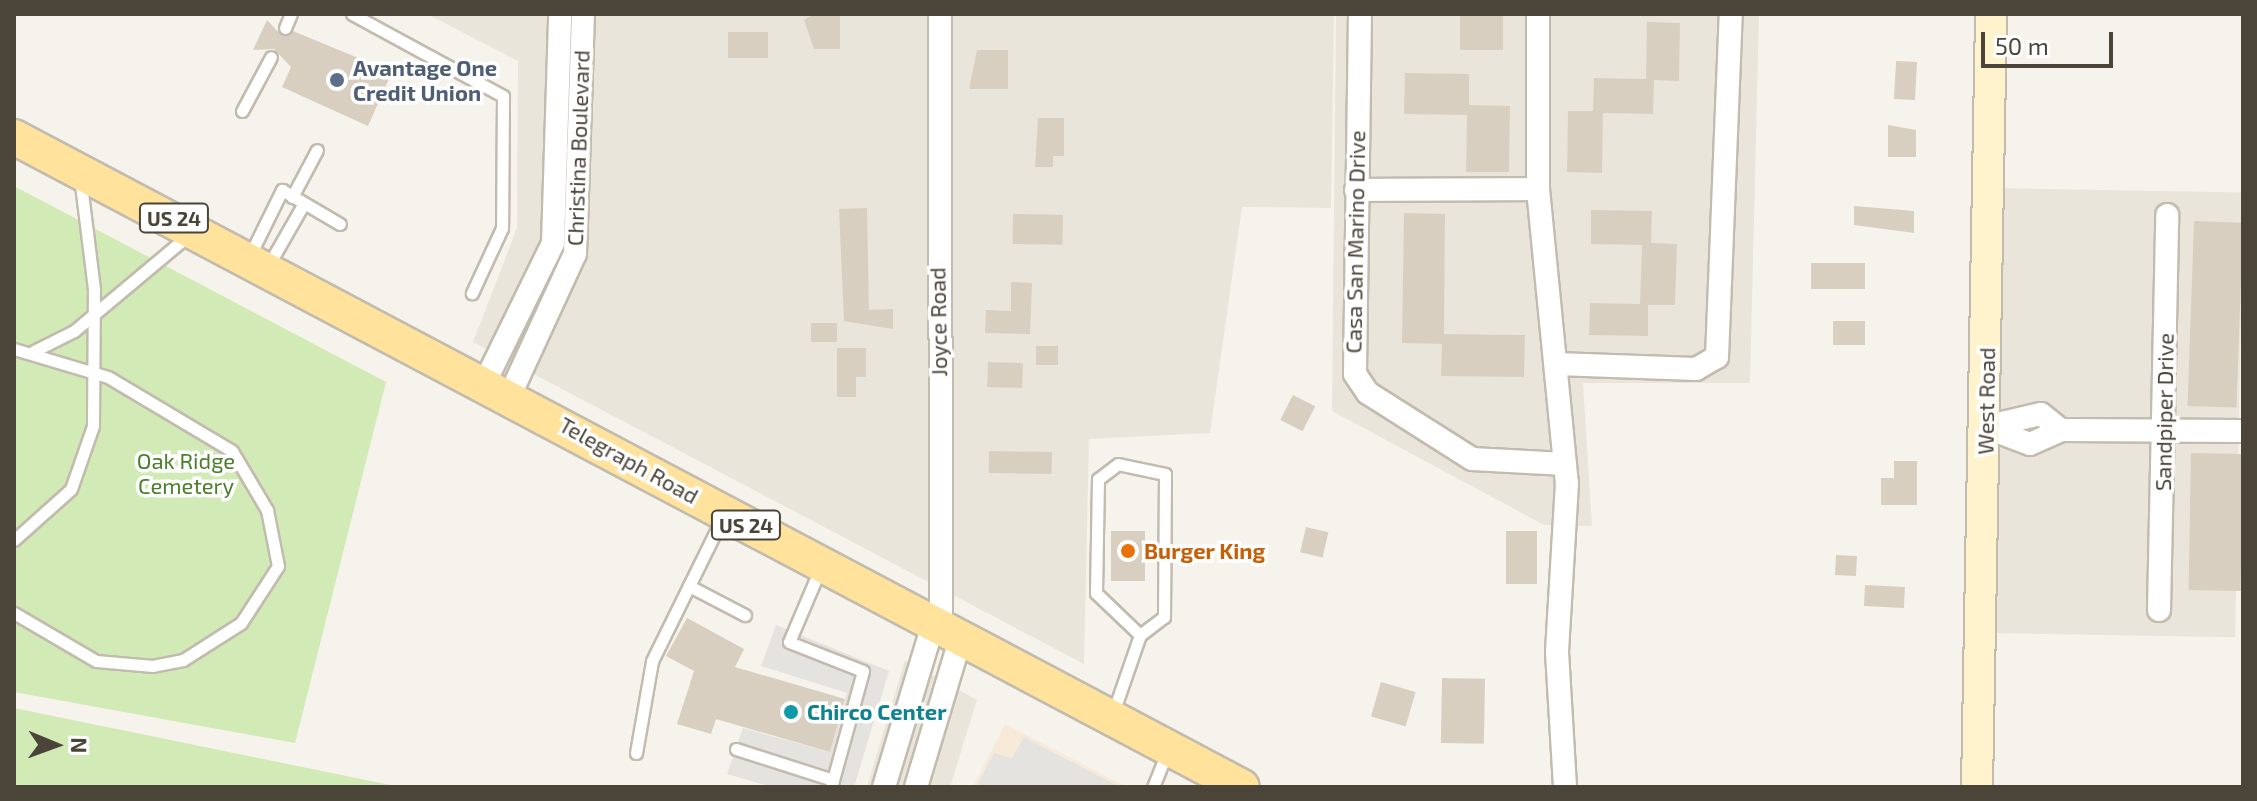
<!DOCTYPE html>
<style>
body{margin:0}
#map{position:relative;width:2257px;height:801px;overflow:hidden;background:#f6f3ec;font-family:"Exo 2",sans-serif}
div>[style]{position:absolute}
.residential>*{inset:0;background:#eae5da;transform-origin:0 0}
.commercial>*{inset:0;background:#f7ead8}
.green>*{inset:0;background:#d2eab5}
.parking>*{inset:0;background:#e5e3e0}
.building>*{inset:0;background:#d8cfc1;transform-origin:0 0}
.roads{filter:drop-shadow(2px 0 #c2bbae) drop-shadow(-2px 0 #c2bbae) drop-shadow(0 2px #c2bbae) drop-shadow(0 -2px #c2bbae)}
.lane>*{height:11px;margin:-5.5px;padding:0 5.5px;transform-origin:5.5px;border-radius:5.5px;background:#fff}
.street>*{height:22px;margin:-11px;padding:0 11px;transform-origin:11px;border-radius:11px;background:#fff}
.secondary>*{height:30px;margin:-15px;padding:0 15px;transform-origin:15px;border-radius:15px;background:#fff3cd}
.primary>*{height:34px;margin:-17px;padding:0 17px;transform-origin:17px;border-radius:17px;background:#ffe39c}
.dots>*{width:22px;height:22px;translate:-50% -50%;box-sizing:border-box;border:4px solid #fff;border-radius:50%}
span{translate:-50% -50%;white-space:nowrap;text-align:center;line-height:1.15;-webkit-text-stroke:7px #fff;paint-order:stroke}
.shield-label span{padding:2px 6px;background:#fff;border:2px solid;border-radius:6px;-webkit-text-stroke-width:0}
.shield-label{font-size:20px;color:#4b4439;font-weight:700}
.service-label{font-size:22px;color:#4e5e75;font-weight:700}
.left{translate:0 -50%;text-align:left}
.street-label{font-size:22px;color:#4b4439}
.park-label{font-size:22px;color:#4a7f2a}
.food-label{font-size:22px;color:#c56008;font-weight:700}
.culture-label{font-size:22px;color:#0d838f;font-weight:700}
.frame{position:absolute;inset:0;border:16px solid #4b4439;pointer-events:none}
.north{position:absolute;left:16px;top:705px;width:80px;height:80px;-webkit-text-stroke:6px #fff;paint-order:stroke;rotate:91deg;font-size:22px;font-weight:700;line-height:32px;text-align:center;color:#4b4439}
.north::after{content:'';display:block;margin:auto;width:28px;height:36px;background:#4b4439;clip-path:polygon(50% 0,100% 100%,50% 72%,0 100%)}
.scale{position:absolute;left:1981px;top:32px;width:132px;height:36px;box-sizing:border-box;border:4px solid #4b4439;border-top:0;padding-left:10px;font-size:24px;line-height:28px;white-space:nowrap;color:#4b4439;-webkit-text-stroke:6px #fff;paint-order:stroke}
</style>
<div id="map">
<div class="residential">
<div style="clip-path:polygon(427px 14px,1334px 14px,1331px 208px,1242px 207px,1210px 433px,1089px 439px,1084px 664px,473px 342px,517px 228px,518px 61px)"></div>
<div style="clip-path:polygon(1336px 14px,1759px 14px,1750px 383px,1583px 383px,1592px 526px,1544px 525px,1332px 411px)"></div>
<div style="left:1989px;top:188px;width:254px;height:445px;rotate:1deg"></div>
<div style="clip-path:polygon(905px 660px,977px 700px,950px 787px,867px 787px)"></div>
</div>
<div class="commercial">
<div style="clip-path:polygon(1005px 724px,1127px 787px,973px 787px)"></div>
</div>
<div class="green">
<div style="clip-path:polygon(14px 186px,386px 382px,295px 743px,14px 692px)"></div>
<div style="clip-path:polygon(14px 708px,400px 787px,14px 787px)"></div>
</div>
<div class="parking">
<div style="clip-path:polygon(776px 625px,889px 671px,854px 787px,772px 787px,727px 774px,743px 728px,830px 752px,847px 693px,761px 666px)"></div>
<div style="clip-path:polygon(1024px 737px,1118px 786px,1118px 787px,976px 787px,994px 753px,1012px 758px)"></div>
</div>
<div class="building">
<div style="clip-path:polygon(814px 14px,840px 14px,840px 49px,814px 49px,804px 20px)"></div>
<div style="left:1460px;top:14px;width:43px;height:36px"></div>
<div style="clip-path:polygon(267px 20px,282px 36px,293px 31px,392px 72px,368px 126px,282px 87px,291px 67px,274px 49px,253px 50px)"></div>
<div style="clip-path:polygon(1647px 22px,1680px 23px,1679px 81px,1654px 80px,1653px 114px,1603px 113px,1602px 173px,1567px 172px,1568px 111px,1593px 111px,1594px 78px,1646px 79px)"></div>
<div style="left:768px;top:32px;width:26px;height:40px;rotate:90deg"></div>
<div style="clip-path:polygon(977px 50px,1008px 50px,1008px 89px,969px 89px)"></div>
<div style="left:1896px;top:61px;width:21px;height:38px;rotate:3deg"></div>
<div style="clip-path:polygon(1405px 73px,1469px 74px,1469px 105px,1510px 106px,1509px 172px,1466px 172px,1467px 115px,1404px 114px)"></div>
<div style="clip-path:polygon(1038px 118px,1064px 118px,1064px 156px,1053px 156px,1053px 167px,1035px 167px)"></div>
<div style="clip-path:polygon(1888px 125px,1916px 130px,1916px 157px,1888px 157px)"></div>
<div style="clip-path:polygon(1854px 206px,1914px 211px,1914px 233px,1854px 225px)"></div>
<div style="clip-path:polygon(867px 208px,869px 310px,893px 309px,893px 329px,844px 321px,839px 209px)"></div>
<div style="clip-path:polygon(1591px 210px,1652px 211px,1651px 243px,1677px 244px,1675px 305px,1648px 305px,1648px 336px,1589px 335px,1590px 303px,1640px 304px,1642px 245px,1591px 244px)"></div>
<div style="clip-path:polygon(1404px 213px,1445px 214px,1444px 334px,1525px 335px,1524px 377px,1441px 376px,1442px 344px,1402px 343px)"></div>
<div style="left:1013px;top:214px;width:50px;height:30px;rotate:1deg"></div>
<div style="left:2194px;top:221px;width:49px;height:185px;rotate:2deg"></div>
<div style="left:1811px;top:263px;width:54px;height:26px"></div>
<div style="clip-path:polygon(1011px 282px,1032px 283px,1030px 334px,985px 333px,986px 310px,1011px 311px)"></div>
<div style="left:1833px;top:321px;width:32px;height:24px"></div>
<div style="left:811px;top:323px;width:26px;height:19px"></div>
<div style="left:1036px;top:346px;width:22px;height:19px"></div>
<div style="clip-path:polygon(837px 348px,866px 348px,866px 377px,856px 377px,856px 397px,837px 397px)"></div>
<div style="left:988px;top:362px;width:35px;height:25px;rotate:2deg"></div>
<div style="left:1293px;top:395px;width:25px;height:28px;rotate:27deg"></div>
<div style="left:989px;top:451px;width:63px;height:22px;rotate:1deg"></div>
<div style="left:2191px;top:453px;width:52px;height:137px;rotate:1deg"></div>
<div style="clip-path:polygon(1894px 461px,1917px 461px,1917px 505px,1881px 505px,1881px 478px,1894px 478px)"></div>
<div style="left:1306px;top:527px;width:23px;height:26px;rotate:13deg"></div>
<div style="left:1111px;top:531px;width:34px;height:50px"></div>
<div style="left:1506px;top:531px;width:31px;height:53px"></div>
<div style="left:1836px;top:555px;width:21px;height:20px;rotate:3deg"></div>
<div style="left:1865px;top:585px;width:40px;height:21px;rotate:3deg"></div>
<div style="clip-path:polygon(687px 618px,744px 649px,735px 667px,845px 699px,830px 752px,716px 719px,711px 734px,677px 724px,694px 671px,666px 656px)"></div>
<div style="left:1442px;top:678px;width:43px;height:65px;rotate:1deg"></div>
<div style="left:1381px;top:682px;width:36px;height:36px;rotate:16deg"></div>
</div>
<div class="roads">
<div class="lane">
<div style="left:352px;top:14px;width:172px;rotate:28.5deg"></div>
<div style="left:503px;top:96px;width:132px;rotate:90.4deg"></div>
<div style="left:502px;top:228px;width:72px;rotate:114.8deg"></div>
<div style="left:285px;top:28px;width:15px;rotate:-67deg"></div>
<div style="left:242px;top:111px;width:61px;rotate:-61.8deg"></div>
<div style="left:292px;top:197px;width:53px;rotate:-62deg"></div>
<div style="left:249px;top:257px;width:75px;rotate:-63.8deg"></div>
<div style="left:282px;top:190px;width:67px;rotate:30.4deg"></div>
<div style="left:268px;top:266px;width:70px;rotate:-60.2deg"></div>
<div style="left:14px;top:349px;width:98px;rotate:16.6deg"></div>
<div style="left:108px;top:377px;width:144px;rotate:30.8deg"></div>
<div style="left:232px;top:451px;width:69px;rotate:59.3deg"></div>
<div style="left:267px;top:510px;width:57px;rotate:78.9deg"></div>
<div style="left:278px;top:566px;width:68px;rotate:123deg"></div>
<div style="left:241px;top:623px;width:69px;rotate:147.5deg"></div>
<div style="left:183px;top:660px;width:31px;rotate:169deg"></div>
<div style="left:153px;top:666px;width:57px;rotate:-175deg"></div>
<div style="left:96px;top:661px;width:95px;rotate:-149.7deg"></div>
<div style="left:34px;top:351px;width:45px;rotate:-26.6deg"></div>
<div style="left:74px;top:331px;width:150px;rotate:-39.9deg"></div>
<div style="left:14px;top:540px;width:76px;rotate:-41.8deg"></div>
<div style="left:71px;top:489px;width:67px;rotate:-70.8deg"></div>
<div style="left:93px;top:426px;width:137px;rotate:-89.6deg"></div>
<div style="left:94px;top:289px;width:113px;rotate:-97.1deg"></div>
<div style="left:820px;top:569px;width:79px;rotate:113deg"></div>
<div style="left:789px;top:642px;width:79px;rotate:21.4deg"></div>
<div style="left:863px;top:671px;width:120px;rotate:105.4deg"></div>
<div style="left:689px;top:586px;width:63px;rotate:27.4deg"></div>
<div style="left:1113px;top:713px;width:83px;rotate:-70.9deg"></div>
<div style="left:1140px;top:635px;width:30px;rotate:-37deg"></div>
<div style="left:1164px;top:617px;width:143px;rotate:-89.6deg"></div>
<div style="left:1165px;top:474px;width:48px;rotate:-168deg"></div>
<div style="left:1118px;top:464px;width:25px;rotate:143deg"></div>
<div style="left:1098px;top:479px;width:114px;rotate:91deg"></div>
<div style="left:1096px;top:593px;width:61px;rotate:43.7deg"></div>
<div style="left:736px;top:749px;width:102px;rotate:17.7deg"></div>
<div style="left:636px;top:753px;width:93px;rotate:-80.1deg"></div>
<div style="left:652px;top:661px;width:161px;rotate:-63.8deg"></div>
<div style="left:1153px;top:787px;width:40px;rotate:-68deg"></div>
</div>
<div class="street">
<div style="left:940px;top:14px;width:616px;rotate:89.91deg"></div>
<div style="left:1360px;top:14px;width:360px;rotate:90.8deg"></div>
<div style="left:1355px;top:374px;width:23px;rotate:56deg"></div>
<div style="left:1368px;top:393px;width:123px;rotate:32.4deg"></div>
<div style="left:1472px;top:459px;width:93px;rotate:3.1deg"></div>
<div style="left:1538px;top:14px;width:175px;rotate:90deg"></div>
<div style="left:1538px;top:189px;width:295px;rotate:84.4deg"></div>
<div style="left:1567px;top:483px;width:169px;rotate:93.4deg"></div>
<div style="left:1557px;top:652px;width:135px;rotate:86.6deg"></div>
<div style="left:1356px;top:190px;width:182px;rotate:-0.3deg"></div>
<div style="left:1557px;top:364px;width:139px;rotate:2.1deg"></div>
<div style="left:1696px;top:369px;width:24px;rotate:-30deg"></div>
<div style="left:1717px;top:357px;width:343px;rotate:-87.7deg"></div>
<div style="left:485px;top:382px;width:155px;rotate:-63.9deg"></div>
<div style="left:553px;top:243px;width:229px;rotate:-88.2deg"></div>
<div style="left:510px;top:395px;width:155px;rotate:-65.3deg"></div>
<div style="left:575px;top:254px;width:240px;rotate:-88.1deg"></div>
<div style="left:1985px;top:427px;width:57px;rotate:-13.1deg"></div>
<div style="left:2041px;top:414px;width:26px;rotate:39deg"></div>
<div style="left:2061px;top:430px;width:182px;rotate:0.3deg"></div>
<div style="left:1985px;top:427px;width:48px;rotate:20.7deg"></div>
<div style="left:2030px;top:444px;width:34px;rotate:-24deg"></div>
<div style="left:2159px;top:610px;width:395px;rotate:-88.8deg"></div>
<div style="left:884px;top:787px;width:169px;rotate:-73.2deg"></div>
<div style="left:916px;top:787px;width:153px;rotate:-73.3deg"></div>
</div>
<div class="secondary">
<div style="left:1977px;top:787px;width:773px;rotate:-88.96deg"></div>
</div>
<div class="primary">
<div style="left:14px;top:137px;width:1389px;rotate:27.89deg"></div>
</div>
</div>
<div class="dots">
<div style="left:337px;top:80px;background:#5c6f8a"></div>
<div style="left:1128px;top:551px;background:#e8710a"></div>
<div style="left:791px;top:712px;background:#0f9aa8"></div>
</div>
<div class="shield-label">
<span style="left:174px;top:218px">US 24</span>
<span style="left:746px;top:525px">US 24</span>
</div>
<div class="service-label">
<span class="left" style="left:353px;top:80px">Avantage One<br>Credit Union</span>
</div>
<div class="street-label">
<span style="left:578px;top:148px;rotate:-88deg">Christina Boulevard</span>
<span style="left:1355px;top:242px;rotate:-89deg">Casa San Marino Drive</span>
<span style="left:938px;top:322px;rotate:-91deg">Joyce Road</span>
<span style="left:1986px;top:401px;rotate:-89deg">West Road</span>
<span style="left:2164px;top:412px;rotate:-89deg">Sandpiper Drive</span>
<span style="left:629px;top:460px;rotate:29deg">Telegraph Road</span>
</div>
<div class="park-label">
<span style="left:186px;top:473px">Oak Ridge<br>Cemetery</span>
</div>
<div class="food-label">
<span class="left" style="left:1144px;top:551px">Burger King</span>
</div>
<div class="culture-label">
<span class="left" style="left:807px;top:712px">Chirco Center</span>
</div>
<div class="frame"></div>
<div class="north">N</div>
<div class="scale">50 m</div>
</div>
